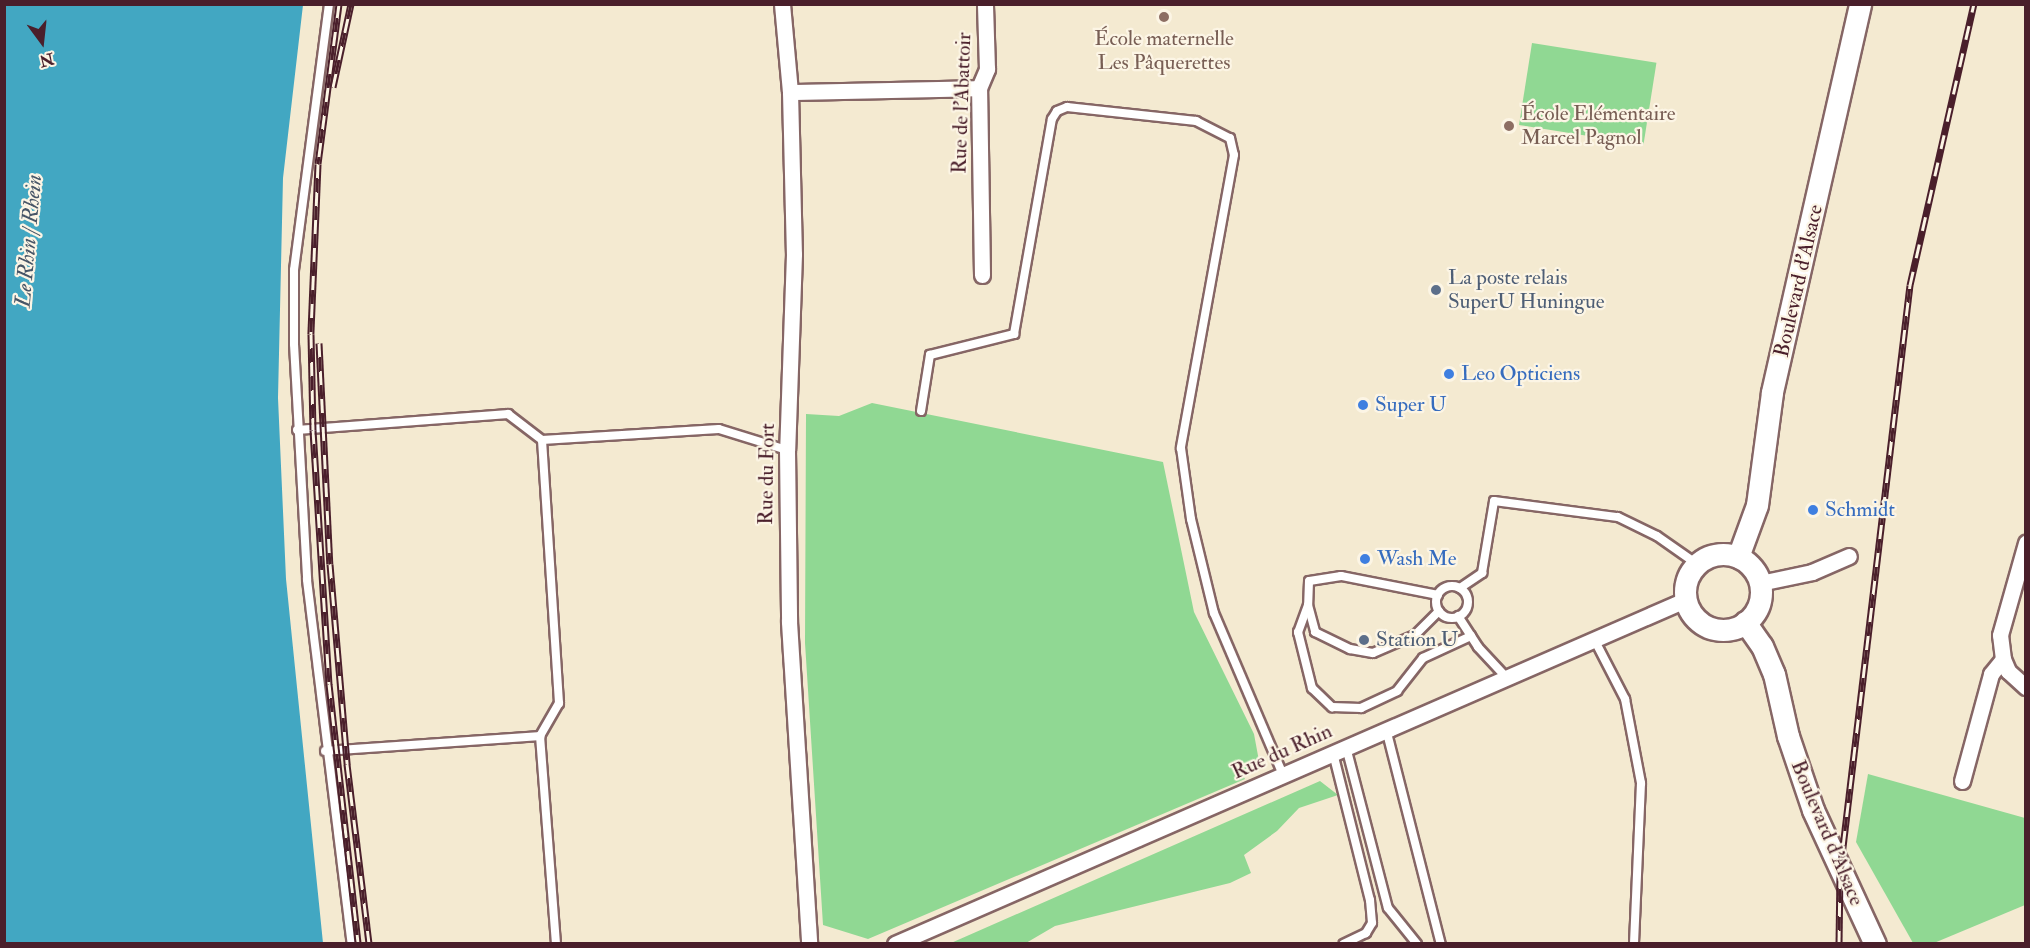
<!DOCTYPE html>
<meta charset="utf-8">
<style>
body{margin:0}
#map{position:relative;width:2030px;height:948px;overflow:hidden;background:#f4ead1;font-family:"IM FELL Double Pica",serif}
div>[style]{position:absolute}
.green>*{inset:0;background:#90d893;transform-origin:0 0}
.water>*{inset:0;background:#42a7c2}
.roads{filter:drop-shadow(2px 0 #866665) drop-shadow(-2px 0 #866665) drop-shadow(0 2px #866665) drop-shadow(0 -2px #866665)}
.service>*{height:8px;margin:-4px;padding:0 4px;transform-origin:4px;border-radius:4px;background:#fff}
.service>.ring{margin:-4px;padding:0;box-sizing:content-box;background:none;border:8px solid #fff;border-radius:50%}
.minor>*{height:15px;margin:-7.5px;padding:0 7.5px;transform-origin:7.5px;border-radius:7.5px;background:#fff}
.secondary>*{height:21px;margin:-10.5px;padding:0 10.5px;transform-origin:10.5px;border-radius:10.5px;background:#fff}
.secondary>.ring{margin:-10.5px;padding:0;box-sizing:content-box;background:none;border:21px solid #fff;border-radius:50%}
.rail>*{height:7px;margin-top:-3.5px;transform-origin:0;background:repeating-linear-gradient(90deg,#fcf5e5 0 14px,#4a1f2b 0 28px);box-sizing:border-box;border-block:2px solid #4a1f2b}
.dots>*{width:16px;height:16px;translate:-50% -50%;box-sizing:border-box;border:3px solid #fcf5e5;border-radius:50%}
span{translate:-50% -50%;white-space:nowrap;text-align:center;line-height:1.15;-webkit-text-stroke:4.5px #fcf5e5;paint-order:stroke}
.education-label{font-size:21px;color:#785e54}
.left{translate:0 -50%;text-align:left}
.street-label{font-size:21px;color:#4a1f2b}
.service-label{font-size:21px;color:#4e5e75}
.shop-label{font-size:21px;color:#366cbe}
.water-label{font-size:22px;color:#475567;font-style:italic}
.frame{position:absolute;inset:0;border:6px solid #4a1f2b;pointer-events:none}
.north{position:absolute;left:12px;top:12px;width:60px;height:60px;-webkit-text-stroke:4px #fcf5e5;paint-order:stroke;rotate:165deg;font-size:16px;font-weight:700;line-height:24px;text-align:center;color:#4a1f2b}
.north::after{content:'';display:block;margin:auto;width:21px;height:27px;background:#4a1f2b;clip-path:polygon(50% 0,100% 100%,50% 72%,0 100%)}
</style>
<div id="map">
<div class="green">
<div style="left:1532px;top:43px;width:126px;height:83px;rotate:9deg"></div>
<div style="clip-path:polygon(872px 403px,1163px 462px,1194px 612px,1254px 734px,1259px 761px,1241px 772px,1245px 779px,868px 939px,823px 925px,805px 643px,806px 414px,839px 416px)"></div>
<div style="clip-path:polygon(1868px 774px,2025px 818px,2025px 905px,1934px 943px,1913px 943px,1856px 842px)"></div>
<div style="clip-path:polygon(1320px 781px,1338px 795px,1299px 808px,1277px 831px,1244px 855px,1251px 873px,1230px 883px,1055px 926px,1026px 943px,951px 943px)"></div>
</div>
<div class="water">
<div style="clip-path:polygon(5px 4px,303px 5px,283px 178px,278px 398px,286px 579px,323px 943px,5px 943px)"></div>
</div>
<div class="roads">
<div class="service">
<div style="left:329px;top:4px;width:268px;rotate:97.5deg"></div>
<div style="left:294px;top:270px;width:74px;rotate:90deg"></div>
<div style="left:294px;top:344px;width:236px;rotate:86.8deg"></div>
<div style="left:307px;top:580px;width:367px;rotate:83deg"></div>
<div style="left:921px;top:411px;width:57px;rotate:-80.9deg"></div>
<div style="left:930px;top:355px;width:87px;rotate:-14deg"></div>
<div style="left:1014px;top:334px;width:218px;rotate:-80deg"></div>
<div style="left:1052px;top:119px;width:9px;rotate:-58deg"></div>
<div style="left:1057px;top:111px;width:11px;rotate:-22deg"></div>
<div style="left:1067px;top:107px;width:130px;rotate:6.2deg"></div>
<div style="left:1196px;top:121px;width:38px;rotate:27deg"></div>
<div style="left:1230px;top:138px;width:17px;rotate:77deg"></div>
<div style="left:1234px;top:155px;width:298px;rotate:100.3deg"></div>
<div style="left:1181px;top:448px;width:72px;rotate:82deg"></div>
<div style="left:1191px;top:519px;width:97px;rotate:76.3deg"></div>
<div style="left:1214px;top:613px;width:176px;rotate:66.9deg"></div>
<div style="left:297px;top:430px;width:212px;rotate:-4.3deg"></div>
<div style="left:508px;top:414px;width:43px;rotate:37.4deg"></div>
<div style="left:542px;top:440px;width:177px;rotate:-3.6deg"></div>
<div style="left:719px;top:429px;width:71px;rotate:17.2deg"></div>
<div style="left:542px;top:440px;width:264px;rotate:86.3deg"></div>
<div style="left:559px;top:703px;width:38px;rotate:120deg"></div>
<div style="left:540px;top:736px;width:209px;rotate:85.6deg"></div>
<div class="ring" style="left:1436px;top:586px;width:24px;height:24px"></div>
<div style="left:1460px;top:588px;width:27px;rotate:-34deg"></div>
<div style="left:1482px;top:573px;width:73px;rotate:-80.5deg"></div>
<div style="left:1494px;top:501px;width:125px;rotate:7.4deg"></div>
<div style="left:1618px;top:517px;width:43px;rotate:26deg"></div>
<div style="left:1657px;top:536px;width:49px;rotate:35deg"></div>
<div style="left:1438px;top:595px;width:99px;rotate:-168.9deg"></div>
<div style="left:1341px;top:576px;width:32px;rotate:171deg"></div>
<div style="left:1309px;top:581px;width:24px;rotate:92deg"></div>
<div style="left:1308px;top:605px;width:28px;rotate:75deg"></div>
<div style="left:1315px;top:632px;width:39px;rotate:26deg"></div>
<div style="left:1350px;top:649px;width:23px;rotate:10deg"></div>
<div style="left:1373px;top:653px;width:46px;rotate:-23.2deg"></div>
<div style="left:1415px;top:635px;width:34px;rotate:-45deg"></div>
<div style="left:1308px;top:605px;width:29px;rotate:110deg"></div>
<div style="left:1298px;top:632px;width:58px;rotate:76deg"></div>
<div style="left:1312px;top:688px;width:28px;rotate:44deg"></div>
<div style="left:1332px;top:707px;width:29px;rotate:2deg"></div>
<div style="left:1361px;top:708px;width:40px;rotate:-25deg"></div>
<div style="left:1397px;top:691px;width:42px;rotate:-51.8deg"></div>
<div style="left:1423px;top:658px;width:53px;rotate:-24.6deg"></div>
<div style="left:1458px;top:616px;width:37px;rotate:57deg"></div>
<div style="left:1478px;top:647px;width:41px;rotate:47deg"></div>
<div style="left:1594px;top:639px;width:68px;rotate:62.7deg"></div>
<div style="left:1625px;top:699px;width:86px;rotate:79.2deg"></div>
<div style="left:1641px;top:783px;width:161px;rotate:92.5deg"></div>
<div style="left:1386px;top:729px;width:222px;rotate:75.7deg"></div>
<div style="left:1346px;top:747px;width:166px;rotate:75.4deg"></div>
<div style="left:1388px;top:908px;width:46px;rotate:51.1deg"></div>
<div style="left:325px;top:751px;width:216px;rotate:-4deg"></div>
<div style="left:1333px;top:753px;width:152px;rotate:75.9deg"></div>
<div style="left:1370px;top:900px;width:23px;rotate:85deg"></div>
<div style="left:1372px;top:923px;width:12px;rotate:121deg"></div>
<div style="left:1366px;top:933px;width:25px;rotate:154deg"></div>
</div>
<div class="minor">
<div style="left:782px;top:4px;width:88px;rotate:84.8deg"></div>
<div style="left:790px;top:92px;width:162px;rotate:88.6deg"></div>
<div style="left:794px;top:254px;width:196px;rotate:92deg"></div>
<div style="left:787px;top:450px;width:172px;rotate:89.3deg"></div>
<div style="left:789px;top:622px;width:323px;rotate:86.4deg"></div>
<div style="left:790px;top:92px;width:189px;rotate:-1.2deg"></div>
<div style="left:982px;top:275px;width:187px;rotate:-90.9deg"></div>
<div style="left:979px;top:88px;width:21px;rotate:-67deg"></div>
<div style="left:987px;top:69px;width:65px;rotate:-91.8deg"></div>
<div style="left:1760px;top:583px;width:53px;rotate:-11.9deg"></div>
<div style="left:1812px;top:572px;width:40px;rotate:-23.4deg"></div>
<div style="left:2003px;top:659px;width:13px;rotate:67deg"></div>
<div style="left:2008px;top:671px;width:24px;rotate:42deg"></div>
<div style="left:1962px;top:781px;width:111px;rotate:-74.8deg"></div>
<div style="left:1991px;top:674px;width:19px;rotate:-51deg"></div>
<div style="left:2003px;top:659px;width:24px;rotate:-97deg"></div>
<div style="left:2000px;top:635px;width:96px;rotate:-74.2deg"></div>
<div style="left:895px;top:944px;width:862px;rotate:-23.53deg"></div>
</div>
<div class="secondary">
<div class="ring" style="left:1685px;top:554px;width:55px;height:55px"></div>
<div style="left:1738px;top:557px;width:55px;rotate:-69.9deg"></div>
<div style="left:1757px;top:505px;width:114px;rotate:-82.4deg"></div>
<div style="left:1772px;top:392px;width:398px;rotate:-77.2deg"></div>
<div style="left:1745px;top:622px;width:29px;rotate:55deg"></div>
<div style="left:1762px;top:646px;width:30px;rotate:67deg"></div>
<div style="left:1774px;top:674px;width:64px;rotate:77.3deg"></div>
<div style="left:1788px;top:736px;width:78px;rotate:71.3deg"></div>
<div style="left:1813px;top:810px;width:148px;rotate:65.2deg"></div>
</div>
</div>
<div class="rail">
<div style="left:339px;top:4px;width:161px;rotate:97.5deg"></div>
<div style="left:318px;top:164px;width:170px;rotate:92.4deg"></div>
<div style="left:311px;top:334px;width:96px;rotate:88.8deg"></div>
<div style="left:313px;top:430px;width:255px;rotate:86.4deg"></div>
<div style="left:329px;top:684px;width:262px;rotate:83.6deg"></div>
<div style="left:333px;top:87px;width:85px;rotate:-77.8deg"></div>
<div style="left:319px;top:343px;width:221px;rotate:87.2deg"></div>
<div style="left:330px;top:564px;width:201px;rotate:85.1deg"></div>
<div style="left:347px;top:764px;width:181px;rotate:83deg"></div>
<div style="left:1839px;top:944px;width:72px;rotate:-89.2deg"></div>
<div style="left:1840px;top:872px;width:591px;rotate:-83.2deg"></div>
<div style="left:1910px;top:285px;width:288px;rotate:-77.2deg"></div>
</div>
<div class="dots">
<div style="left:1164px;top:17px;background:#8d6e63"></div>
<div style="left:1509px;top:126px;background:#8d6e63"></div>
<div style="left:1436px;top:290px;background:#5c6f8a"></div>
<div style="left:1449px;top:374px;background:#3f7fe0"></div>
<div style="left:1363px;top:405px;background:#3f7fe0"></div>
<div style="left:1813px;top:510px;background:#3f7fe0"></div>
<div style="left:1365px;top:559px;background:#3f7fe0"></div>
<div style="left:1364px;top:640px;background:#5c6f8a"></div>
</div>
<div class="education-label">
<span style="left:1164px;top:51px">École maternelle<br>Les Pâquerettes</span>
<span class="left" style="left:1521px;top:126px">École Elémentaire<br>Marcel Pagnol</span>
</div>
<div class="street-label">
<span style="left:962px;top:103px;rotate:-88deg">Rue de l'Abattoir</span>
<span style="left:1799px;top:281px;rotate:-77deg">Boulevard d'Alsace</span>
<span style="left:767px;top:474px;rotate:-89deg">Rue du Fort</span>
<span style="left:1282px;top:752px;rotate:-24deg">Rue du Rhin</span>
<span style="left:1827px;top:833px;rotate:67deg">Boulevard d'Alsace</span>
</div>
<div class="service-label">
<span class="left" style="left:1448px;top:290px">La poste relais<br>SuperU Huningue</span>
<span class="left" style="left:1376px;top:640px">Station U</span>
</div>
<div class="shop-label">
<span class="left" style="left:1461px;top:374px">Leo Opticiens</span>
<span class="left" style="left:1375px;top:405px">Super U</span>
<span class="left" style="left:1825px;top:510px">Schmidt</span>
<span class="left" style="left:1377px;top:559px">Wash Me</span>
</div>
<div class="water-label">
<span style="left:29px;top:241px;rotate:-85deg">Le Rhin / Rhein</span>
</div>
<div class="frame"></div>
<div class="north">N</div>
</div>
